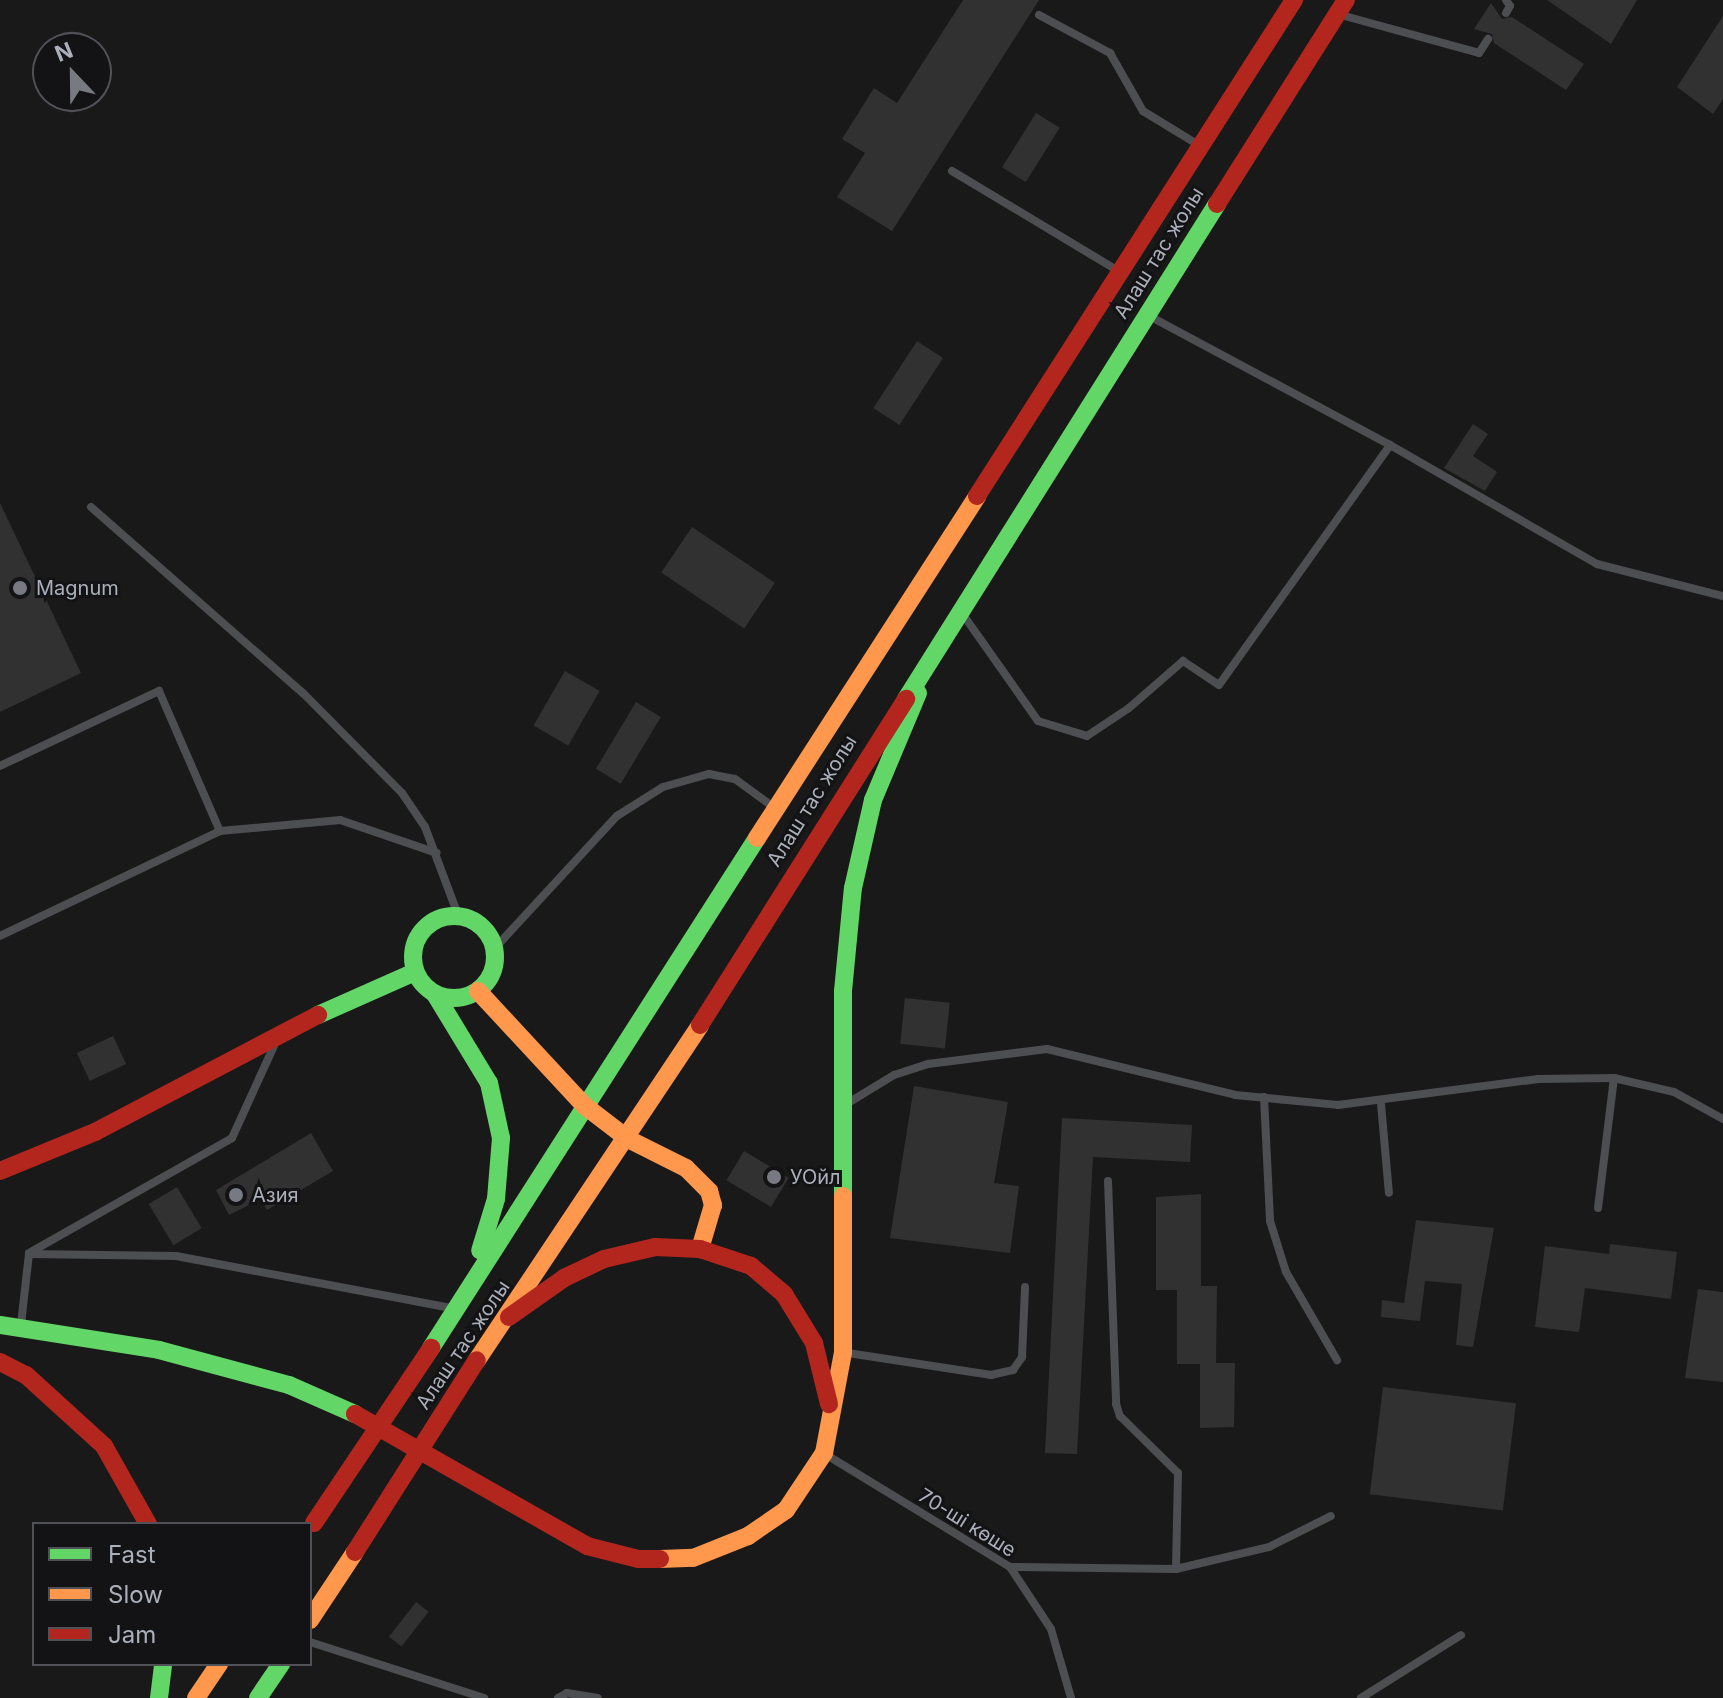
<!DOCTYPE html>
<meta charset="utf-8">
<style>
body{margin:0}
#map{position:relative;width:1723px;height:1698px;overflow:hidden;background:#191919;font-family:Inter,sans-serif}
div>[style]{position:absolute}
.building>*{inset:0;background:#313131;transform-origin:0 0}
.lane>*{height:8px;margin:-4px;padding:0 4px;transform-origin:4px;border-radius:4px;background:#4d4e52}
.fast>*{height:18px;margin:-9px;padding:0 9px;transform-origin:9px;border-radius:9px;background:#63d668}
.fast>.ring{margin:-9px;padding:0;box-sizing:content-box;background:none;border:18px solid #63d668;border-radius:50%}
.slow>*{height:18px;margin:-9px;padding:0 9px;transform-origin:9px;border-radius:9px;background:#ff974d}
.jam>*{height:18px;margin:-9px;padding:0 9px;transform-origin:9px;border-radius:9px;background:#b3261e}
.jam-bridge>*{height:18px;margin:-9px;padding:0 9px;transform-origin:9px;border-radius:9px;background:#b3261e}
.dots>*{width:22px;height:22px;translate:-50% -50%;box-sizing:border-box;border:4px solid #131315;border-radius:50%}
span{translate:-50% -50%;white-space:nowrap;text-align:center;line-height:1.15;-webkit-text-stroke:6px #131315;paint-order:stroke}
.street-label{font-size:20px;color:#abafba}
.poi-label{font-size:20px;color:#abafba}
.left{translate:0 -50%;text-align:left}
.legend{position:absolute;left:32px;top:1522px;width:280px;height:144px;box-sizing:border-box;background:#131315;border:2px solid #505157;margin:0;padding:10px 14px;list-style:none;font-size:24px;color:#abafba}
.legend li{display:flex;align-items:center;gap:16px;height:40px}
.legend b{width:40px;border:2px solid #505157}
.north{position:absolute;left:32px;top:32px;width:80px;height:80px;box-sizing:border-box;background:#131315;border:2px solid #505157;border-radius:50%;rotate:338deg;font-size:22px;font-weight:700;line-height:32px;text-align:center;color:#abafba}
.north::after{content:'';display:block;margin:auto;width:28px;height:36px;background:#787a82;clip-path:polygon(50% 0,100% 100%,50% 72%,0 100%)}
</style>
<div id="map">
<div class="building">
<div style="clip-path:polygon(963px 0,1039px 0,892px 231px,837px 197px,865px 153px,842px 139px,874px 88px,897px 103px)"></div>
<div style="clip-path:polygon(1547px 0,1637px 0,1611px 44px)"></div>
<div style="clip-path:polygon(1491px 3px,1502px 19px,1512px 17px,1584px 64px,1566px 90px,1494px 43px,1492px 34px,1474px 29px)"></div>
<div style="clip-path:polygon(1723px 16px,1723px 99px,1713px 114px,1677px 87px)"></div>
<div style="left:1036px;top:113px;width:28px;height:64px;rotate:32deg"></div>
<div style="left:917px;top:341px;width:31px;height:80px;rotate:33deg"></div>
<div style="clip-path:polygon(1473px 424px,1488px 434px,1473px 456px,1497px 472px,1485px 491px,1444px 468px)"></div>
<div style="clip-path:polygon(0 503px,81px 673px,0 712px)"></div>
<div style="left:692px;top:527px;width:100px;height:55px;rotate:34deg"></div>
<div style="left:565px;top:671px;width:40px;height:63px;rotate:30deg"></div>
<div style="left:636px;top:702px;width:29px;height:78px;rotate:31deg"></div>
<div style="left:905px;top:998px;width:45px;height:46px;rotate:6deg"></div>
<div style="left:113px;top:1036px;width:31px;height:40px;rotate:65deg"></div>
<div style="clip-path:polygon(914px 1086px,1008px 1102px,994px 1183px,1019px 1186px,1010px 1253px,890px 1238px)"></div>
<div style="clip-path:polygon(1062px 1118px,1192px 1125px,1190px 1162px,1093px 1157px,1077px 1454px,1045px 1453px)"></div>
<div style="clip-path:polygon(311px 1133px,333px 1171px,267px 1210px,261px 1199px,229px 1215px,216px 1190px)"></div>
<div style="left:744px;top:1151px;width:52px;height:34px;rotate:31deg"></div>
<div style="left:177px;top:1187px;width:48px;height:33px;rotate:59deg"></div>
<div style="clip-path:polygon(1201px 1194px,1201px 1286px,1217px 1286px,1216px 1363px,1235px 1363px,1234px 1427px,1200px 1428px,1200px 1364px,1177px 1364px,1177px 1290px,1156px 1290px,1156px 1197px)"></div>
<div style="clip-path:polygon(1416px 1220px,1494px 1228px,1473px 1347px,1456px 1345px,1462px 1284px,1425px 1281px,1420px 1321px,1381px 1317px,1382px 1300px,1404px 1303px)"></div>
<div style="clip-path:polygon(1610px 1244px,1677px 1252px,1671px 1299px,1585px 1288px,1579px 1332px,1535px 1327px,1545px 1246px,1609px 1254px)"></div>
<div style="clip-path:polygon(1698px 1289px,1723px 1292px,1723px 1382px,1685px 1378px)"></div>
<div style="left:1383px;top:1387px;width:134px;height:108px;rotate:7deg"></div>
<div style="left:416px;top:1602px;width:16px;height:44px;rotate:38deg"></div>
</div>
<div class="lane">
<div style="left:1506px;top:0;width:7px;rotate:56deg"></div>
<div style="left:1510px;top:6px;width:8px;rotate:120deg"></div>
<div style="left:1039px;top:15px;width:81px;rotate:28.2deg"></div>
<div style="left:1110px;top:53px;width:67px;rotate:60.4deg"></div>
<div style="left:1143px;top:111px;width:63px;rotate:31.4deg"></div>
<div style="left:1341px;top:15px;width:143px;rotate:15.4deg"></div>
<div style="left:1479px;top:53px;width:17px;rotate:-57deg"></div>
<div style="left:952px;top:171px;width:192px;rotate:31deg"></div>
<div style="left:1390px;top:445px;width:239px;rotate:29.9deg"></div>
<div style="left:1597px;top:564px;width:130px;rotate:14.3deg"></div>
<div style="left:91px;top:507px;width:282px;rotate:41.3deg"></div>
<div style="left:303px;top:693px;width:141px;rotate:45.3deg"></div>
<div style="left:402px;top:793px;width:41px;rotate:55.9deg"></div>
<div style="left:425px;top:827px;width:94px;rotate:69.4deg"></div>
<div style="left:964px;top:616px;width:128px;rotate:54.8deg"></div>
<div style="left:1038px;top:721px;width:51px;rotate:17deg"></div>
<div style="left:1087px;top:736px;width:50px;rotate:-33.7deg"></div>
<div style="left:1129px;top:708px;width:72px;rotate:-41deg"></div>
<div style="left:1183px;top:661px;width:43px;rotate:33.7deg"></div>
<div style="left:1219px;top:685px;width:295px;rotate:-54.5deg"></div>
<div style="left:1390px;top:445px;width:271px;rotate:-151.8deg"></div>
<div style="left:0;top:766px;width:176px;rotate:-25.3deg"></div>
<div style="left:159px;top:691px;width:153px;rotate:66.5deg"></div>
<div style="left:0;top:936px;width:244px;rotate:-25.5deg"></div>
<div style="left:220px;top:831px;width:121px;rotate:-5.2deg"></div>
<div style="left:340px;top:820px;width:102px;rotate:18.8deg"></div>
<div style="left:495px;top:948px;width:180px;rotate:-47.3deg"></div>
<div style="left:617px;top:816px;width:54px;rotate:-32.2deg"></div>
<div style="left:663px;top:787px;width:48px;rotate:-15.8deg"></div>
<div style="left:709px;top:774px;width:26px;rotate:11deg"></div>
<div style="left:735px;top:779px;width:46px;rotate:36.1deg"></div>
<div style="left:1264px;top:1097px;width:124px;rotate:87.2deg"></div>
<div style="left:1270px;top:1221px;width:53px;rotate:72.6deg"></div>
<div style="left:1286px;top:1272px;width:102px;rotate:59.9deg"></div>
<div style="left:848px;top:1103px;width:54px;rotate:-31.3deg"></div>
<div style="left:894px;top:1075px;width:36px;rotate:-18deg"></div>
<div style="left:928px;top:1064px;width:120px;rotate:-7.2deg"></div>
<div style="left:1047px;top:1049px;width:194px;rotate:13.7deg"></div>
<div style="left:1235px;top:1095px;width:103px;rotate:5.5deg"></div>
<div style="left:1338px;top:1105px;width:202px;rotate:-7.4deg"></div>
<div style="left:1538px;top:1079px;width:76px;rotate:-0.8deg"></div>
<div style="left:1614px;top:1078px;width:62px;rotate:13.1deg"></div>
<div style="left:1674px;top:1092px;width:56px;rotate:28.9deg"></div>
<div style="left:1381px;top:1104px;width:89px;rotate:84.9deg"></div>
<div style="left:1108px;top:1181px;width:223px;rotate:87.9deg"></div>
<div style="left:1116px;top:1404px;width:13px;rotate:72deg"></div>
<div style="left:1120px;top:1416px;width:81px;rotate:44.5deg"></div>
<div style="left:1178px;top:1473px;width:96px;rotate:91.2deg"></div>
<div style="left:1598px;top:1208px;width:131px;rotate:-83deg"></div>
<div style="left:29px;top:1253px;width:233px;rotate:-29.5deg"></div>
<div style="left:232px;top:1138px;width:101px;rotate:-65.5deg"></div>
<div style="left:21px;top:1324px;width:70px;rotate:-83.5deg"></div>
<div style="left:29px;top:1254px;width:147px;rotate:0.8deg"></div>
<div style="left:176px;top:1256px;width:280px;rotate:10.7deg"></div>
<div style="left:848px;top:1353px;width:145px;rotate:8.7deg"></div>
<div style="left:991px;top:1375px;width:23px;rotate:-13deg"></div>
<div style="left:1013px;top:1370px;width:16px;rotate:-55deg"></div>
<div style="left:1022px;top:1357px;width:70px;rotate:-87.5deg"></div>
<div style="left:825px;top:1454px;width:217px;rotate:31.4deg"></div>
<div style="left:1010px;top:1567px;width:74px;rotate:56.5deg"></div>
<div style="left:1051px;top:1629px;width:72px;rotate:73.8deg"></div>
<div style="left:1010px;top:1567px;width:166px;rotate:0.7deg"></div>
<div style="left:1176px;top:1569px;width:96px;rotate:-13.3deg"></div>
<div style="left:1269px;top:1547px;width:69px;rotate:-26.6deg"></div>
<div style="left:310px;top:1642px;width:183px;rotate:17.8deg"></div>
<div style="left:558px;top:1698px;width:10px;rotate:-29deg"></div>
<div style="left:567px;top:1693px;width:31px;rotate:9deg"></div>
<div style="left:1361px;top:1698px;width:118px;rotate:-32.2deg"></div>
</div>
<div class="fast">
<div style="left:906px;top:699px;width:585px;rotate:-57.86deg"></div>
<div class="ring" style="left:413px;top:916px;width:64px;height:64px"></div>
<div style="left:435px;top:994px;width:104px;rotate:58.8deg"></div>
<div style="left:489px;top:1083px;width:56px;rotate:77.7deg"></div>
<div style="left:501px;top:1138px;width:61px;rotate:94.7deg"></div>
<div style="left:496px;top:1199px;width:54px;rotate:107.1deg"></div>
<div style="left:318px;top:1015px;width:106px;rotate:-23.9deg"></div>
<div style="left:843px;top:1196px;width:205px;rotate:-90deg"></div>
<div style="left:843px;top:991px;width:103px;rotate:-84.5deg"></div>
<div style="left:853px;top:888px;width:90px;rotate:-77.2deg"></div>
<div style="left:873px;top:800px;width:116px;rotate:-67.2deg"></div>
<div style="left:0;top:1325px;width:161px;rotate:8.9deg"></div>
<div style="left:159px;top:1350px;width:135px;rotate:15.1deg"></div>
<div style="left:289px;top:1385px;width:72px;rotate:23.7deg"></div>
<div style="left:431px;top:1348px;width:605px;rotate:-57.41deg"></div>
<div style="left:159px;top:1698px;width:34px;rotate:-83deg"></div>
<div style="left:258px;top:1698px;width:41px;rotate:-55.9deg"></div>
</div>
<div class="slow">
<div style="left:757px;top:838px;width:407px;rotate:-57.2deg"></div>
<div style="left:478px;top:991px;width:157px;rotate:47.1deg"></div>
<div style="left:585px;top:1106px;width:54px;rotate:37.5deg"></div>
<div style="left:628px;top:1139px;width:65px;rotate:26.6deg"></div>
<div style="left:686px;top:1168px;width:33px;rotate:45deg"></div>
<div style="left:709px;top:1191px;width:15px;rotate:74deg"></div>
<div style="left:713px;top:1205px;width:46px;rotate:106.5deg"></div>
<div style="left:477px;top:1360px;width:402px;rotate:-56.3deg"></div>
<div style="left:660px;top:1559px;width:33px;rotate:-2deg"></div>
<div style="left:693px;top:1558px;width:59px;rotate:-21.8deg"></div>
<div style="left:748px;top:1536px;width:46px;rotate:-34.4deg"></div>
<div style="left:786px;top:1510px;width:69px;rotate:-56.3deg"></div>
<div style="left:824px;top:1453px;width:103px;rotate:-79.3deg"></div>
<div style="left:843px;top:1352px;width:156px;rotate:-90deg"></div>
<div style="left:310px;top:1620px;width:82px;rotate:-56.5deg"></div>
<div style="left:196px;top:1698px;width:41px;rotate:-55.9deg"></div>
</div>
<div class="jam">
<div style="left:1217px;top:204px;width:241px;rotate:-57.7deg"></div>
<div style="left:977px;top:496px;width:589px;rotate:-57.42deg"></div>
<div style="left:700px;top:1025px;width:386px;rotate:-57.7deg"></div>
<div style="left:0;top:1171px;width:103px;rotate:-22.3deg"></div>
<div style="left:95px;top:1132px;width:252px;rotate:-27.7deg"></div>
<div style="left:509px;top:1317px;width:67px;rotate:-35.3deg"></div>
<div style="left:564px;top:1278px;width:44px;rotate:-25.4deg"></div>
<div style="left:604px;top:1259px;width:52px;rotate:-13.2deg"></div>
<div style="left:655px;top:1247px;width:45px;rotate:2.5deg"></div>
<div style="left:700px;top:1249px;width:54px;rotate:18.4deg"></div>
<div style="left:751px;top:1266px;width:43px;rotate:40.3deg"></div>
<div style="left:784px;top:1294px;width:57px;rotate:58.5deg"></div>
<div style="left:814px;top:1343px;width:63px;rotate:76.2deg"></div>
<div style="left:0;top:1362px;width:29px;rotate:27deg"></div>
<div style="left:26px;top:1375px;width:105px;rotate:42.3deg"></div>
<div style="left:104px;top:1446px;width:90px;rotate:60.6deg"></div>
<div style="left:355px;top:1414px;width:267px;rotate:29.6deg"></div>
<div style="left:587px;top:1546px;width:53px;rotate:14.3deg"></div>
<div style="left:638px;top:1559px;width:22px"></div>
</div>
<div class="jam-bridge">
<div style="left:314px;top:1523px;width:211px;rotate:-56.2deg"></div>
<div style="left:355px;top:1552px;width:227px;rotate:-57.6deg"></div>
</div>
<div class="dots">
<div style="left:20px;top:588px;background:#787a82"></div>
<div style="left:774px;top:1177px;background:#787a82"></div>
<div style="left:236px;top:1195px;background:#787a82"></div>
</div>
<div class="street-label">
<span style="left:1159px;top:253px;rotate:-58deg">Алаш тас жолы</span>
<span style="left:812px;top:801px;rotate:-58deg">Алаш тас жолы</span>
<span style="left:463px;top:1345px;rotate:-56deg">Алаш тас жолы</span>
<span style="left:967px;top:1523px;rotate:32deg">70-ші көше</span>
</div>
<div class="poi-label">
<span class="left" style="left:36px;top:588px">Magnum</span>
<span class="left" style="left:790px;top:1177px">УОйл</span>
<span class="left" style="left:252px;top:1195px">Азия</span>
</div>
<ul class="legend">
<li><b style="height:10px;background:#63d668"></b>Fast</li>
<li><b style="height:10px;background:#ff974d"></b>Slow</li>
<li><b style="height:10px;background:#b3261e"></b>Jam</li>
</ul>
<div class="north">N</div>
</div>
